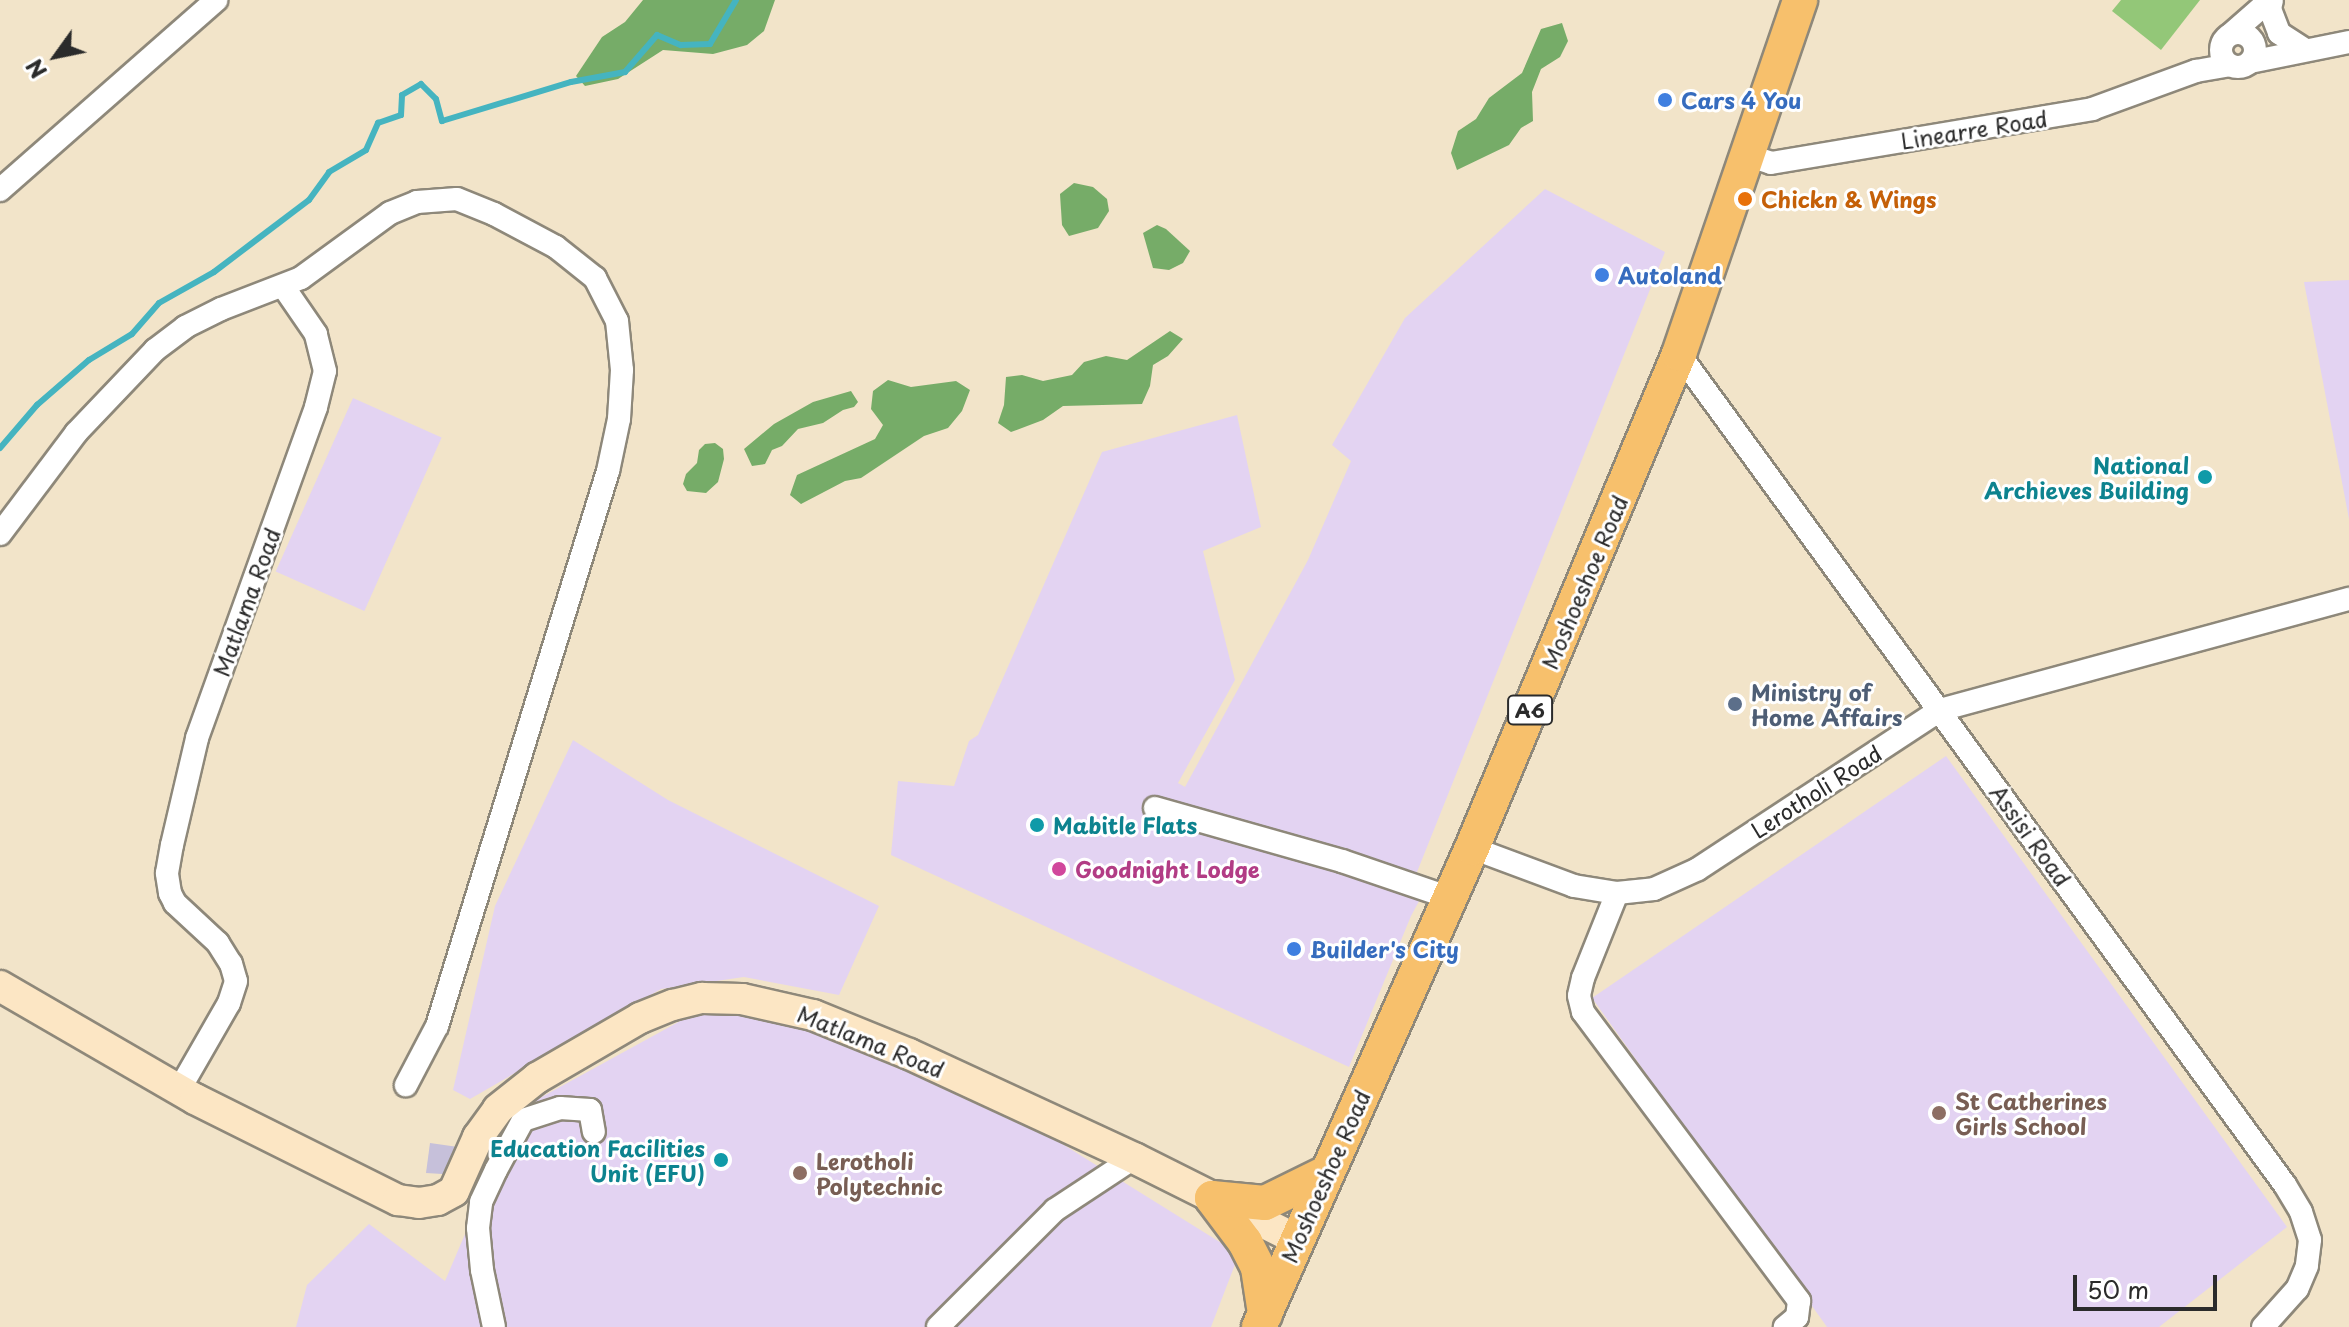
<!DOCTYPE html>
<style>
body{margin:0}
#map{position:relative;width:2349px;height:1327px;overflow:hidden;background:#f2e4c9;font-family:"Playpen Sans",sans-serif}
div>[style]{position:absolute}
.built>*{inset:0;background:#e3d3f2;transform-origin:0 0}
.industrial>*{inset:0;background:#c6c0da}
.green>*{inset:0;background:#93c778}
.forest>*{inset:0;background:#76ac68}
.stream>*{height:6px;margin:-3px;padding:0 3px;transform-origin:3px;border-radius:3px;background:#45b4c0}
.roads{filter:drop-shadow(2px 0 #8e887a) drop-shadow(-2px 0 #8e887a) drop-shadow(0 2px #8e887a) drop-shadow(0 -2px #8e887a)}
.street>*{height:22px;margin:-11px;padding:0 11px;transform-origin:11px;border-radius:11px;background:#fff}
.street>.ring{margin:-11px;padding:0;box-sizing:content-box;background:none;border:22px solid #fff;border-radius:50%}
.secondary>*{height:30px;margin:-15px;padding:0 15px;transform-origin:15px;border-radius:15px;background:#fce6c4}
.primary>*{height:34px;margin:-17px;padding:0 17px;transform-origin:17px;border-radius:17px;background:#f7c06c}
.dots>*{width:22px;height:22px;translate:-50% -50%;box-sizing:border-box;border:4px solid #fff;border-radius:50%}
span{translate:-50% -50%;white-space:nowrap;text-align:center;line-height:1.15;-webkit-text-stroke:6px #fff;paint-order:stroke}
.shield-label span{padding:2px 6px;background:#fff;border:2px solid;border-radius:6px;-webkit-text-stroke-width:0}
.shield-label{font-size:20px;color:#2b2b2b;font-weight:700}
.shop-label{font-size:22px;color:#366cbe;font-weight:700}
.left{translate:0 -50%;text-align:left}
.street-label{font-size:22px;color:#2b2b2b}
.food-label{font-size:22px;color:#c56008;font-weight:700}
.culture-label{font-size:22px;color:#0d838f;font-weight:700}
.right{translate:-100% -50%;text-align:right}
.service-label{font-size:22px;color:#4e5e75;font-weight:700}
.hotel-label{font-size:22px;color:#b23c85;font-weight:700}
.education-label{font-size:22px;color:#785e54;font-weight:700}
.north{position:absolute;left:16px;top:16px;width:80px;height:80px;-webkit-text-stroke:6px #fff;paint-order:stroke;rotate:237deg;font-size:22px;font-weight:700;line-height:32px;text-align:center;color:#2b2b2b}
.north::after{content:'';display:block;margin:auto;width:28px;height:36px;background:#2b2b2b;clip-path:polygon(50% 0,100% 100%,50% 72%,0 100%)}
.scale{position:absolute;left:2073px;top:1275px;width:144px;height:36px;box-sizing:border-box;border:4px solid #2b2b2b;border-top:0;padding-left:10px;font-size:24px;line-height:28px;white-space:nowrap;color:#2b2b2b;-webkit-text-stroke:6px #fff;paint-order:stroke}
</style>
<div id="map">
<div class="built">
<div style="clip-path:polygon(1545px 189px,1665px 252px,1415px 877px,1430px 881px,1411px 916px,1349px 1067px,891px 855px,898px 781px,954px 786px,969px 741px,978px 735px,1102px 452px,1237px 415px,1261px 527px,1203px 551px,1235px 680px,1178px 783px,1185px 787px,1308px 560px,1351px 461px,1332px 445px,1405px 318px)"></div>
<div style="clip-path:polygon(2349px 280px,2349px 519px,2304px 282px)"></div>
<div style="left:353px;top:398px;width:97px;height:190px;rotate:24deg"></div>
<div style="clip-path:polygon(573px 740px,668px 800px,879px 906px,839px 995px,744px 977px,661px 989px,470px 1099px,453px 1090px,495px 906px)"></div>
<div style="clip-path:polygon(1946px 756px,2287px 1227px,2159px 1327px,1827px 1327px,1592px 998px)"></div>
<div style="clip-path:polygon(704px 1008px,771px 1018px,851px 1046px,1027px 1122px,1239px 1254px,1211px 1327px,296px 1327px,307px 1285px,369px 1224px,445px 1281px,518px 1110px)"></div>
</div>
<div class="industrial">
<div style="clip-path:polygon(430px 1143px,465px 1148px,458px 1175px,426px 1173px)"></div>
</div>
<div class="green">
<div style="clip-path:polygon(2121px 0,2200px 0,2161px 50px,2112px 11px)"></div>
</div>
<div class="forest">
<div style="clip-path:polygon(643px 0,775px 0,764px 31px,747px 45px,713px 54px,663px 50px,618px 79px,585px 86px,576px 76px,602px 37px,625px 22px)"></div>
<div style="clip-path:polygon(1562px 23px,1568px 41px,1560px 57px,1541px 69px,1532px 92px,1533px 121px,1521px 128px,1509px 145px,1457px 170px,1451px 153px,1458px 131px,1476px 119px,1489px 98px,1522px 73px,1541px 29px)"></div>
<div style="clip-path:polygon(1074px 183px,1093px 187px,1107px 199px,1109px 211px,1098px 228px,1069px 236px,1062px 225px,1060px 194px)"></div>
<div style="clip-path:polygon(1157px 225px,1166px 229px,1190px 251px,1183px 263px,1169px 270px,1153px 268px,1143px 233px)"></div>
<div style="clip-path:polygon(1170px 331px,1183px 339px,1168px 356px,1153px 365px,1150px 386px,1142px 404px,1063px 406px,1043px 420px,1011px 432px,998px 423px,1004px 405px,1006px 377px,1022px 375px,1043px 381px,1072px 375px,1084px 362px,1106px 356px,1127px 360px)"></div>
<div style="clip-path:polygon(888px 380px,911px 387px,956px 381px,970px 390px,962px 411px,948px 428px,924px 436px,861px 478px,845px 481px,801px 504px,790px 495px,797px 475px,875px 439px,883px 425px,871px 409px,873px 391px)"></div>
<div style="clip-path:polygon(851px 391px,858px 402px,854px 407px,843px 410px,823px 423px,798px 429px,782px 446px,772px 450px,765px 464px,752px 466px,744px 449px,774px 424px,813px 402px)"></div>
<div style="clip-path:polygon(715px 443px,723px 449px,724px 459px,718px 482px,706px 493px,687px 491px,683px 484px,686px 474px,697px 463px,699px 450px,705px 444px)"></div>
</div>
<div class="stream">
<div style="left:0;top:448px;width:57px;rotate:-49.3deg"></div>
<div style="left:37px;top:405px;width:69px;rotate:-40.9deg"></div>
<div style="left:89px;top:360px;width:50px;rotate:-31.2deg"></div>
<div style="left:132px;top:334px;width:41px;rotate:-48.9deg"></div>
<div style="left:159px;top:303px;width:63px;rotate:-29.4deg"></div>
<div style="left:214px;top:272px;width:119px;rotate:-37.2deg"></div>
<div style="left:309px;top:200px;width:34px;rotate:-54deg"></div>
<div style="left:329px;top:172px;width:43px;rotate:-30.7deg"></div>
<div style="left:366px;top:150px;width:30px;rotate:-66deg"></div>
<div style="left:378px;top:123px;width:24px;rotate:-19deg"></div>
<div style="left:401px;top:115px;width:20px;rotate:-87deg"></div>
<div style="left:402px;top:95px;width:22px;rotate:-30deg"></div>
<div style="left:421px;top:84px;width:21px;rotate:45deg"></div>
<div style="left:436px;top:99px;width:23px;rotate:75deg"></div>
<div style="left:442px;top:121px;width:135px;rotate:-16.8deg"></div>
<div style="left:571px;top:82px;width:55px;rotate:-10.5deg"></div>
<div style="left:625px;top:72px;width:49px;rotate:-49.1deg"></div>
<div style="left:657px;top:35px;width:26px;rotate:23deg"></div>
<div style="left:681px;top:45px;width:29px;rotate:-2deg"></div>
<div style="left:710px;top:44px;width:51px;rotate:-59.4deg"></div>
</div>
<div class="roads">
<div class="street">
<div style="left:2272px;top:0;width:9px;rotate:103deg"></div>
<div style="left:2270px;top:9px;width:26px;rotate:69deg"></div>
<div style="left:2279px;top:33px;width:30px;rotate:33deg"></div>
<div class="ring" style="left:2221px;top:33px;width:12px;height:12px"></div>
<div style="left:2231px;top:34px;width:52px;rotate:-41.1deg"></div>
<div style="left:2250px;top:62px;width:101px;rotate:-11.4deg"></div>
<div style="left:1747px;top:155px;width:25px;rotate:18deg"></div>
<div style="left:1771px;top:163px;width:326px;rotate:-9.5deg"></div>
<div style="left:2092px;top:109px;width:111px;rotate:-20.1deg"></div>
<div style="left:2196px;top:71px;width:34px;rotate:-10deg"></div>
<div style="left:0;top:190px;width:288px;rotate:-41.3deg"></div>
<div style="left:1679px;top:354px;width:1028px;rotate:53.9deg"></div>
<div style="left:2285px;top:1185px;width:31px;rotate:59deg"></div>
<div style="left:2301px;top:1212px;width:29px;rotate:72deg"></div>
<div style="left:2310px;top:1240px;width:26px;rotate:97deg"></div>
<div style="left:2307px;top:1266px;width:25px;rotate:113deg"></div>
<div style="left:2297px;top:1289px;width:51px;rotate:131.8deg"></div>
<div style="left:0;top:534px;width:126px;rotate:-53deg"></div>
<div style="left:76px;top:433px;width:115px;rotate:-46.4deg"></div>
<div style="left:155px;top:350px;width:38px;rotate:-37deg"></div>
<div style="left:185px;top:327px;width:40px;rotate:-26.6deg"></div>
<div style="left:221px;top:309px;width:86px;rotate:-21.2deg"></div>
<div style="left:301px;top:278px;width:110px;rotate:-36.1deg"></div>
<div style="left:390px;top:213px;width:29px;rotate:-22deg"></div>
<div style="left:417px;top:202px;width:40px;rotate:-4.3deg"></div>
<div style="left:457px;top:199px;width:40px;rotate:22deg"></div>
<div style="left:494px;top:214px;width:70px;rotate:28deg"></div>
<div style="left:556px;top:247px;width:50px;rotate:38.5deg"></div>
<div style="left:595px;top:278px;width:48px;rotate:62.9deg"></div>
<div style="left:617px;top:321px;width:49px;rotate:84.2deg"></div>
<div style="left:622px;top:370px;width:49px;rotate:93.5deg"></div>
<div style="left:619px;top:419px;width:53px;rotate:101.9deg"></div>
<div style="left:608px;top:471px;width:581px;rotate:107.12deg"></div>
<div style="left:437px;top:1026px;width:67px;rotate:117.7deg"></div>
<div style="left:1155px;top:808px;width:194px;rotate:15.8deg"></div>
<div style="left:1342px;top:861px;width:112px;rotate:18.8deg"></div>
<div style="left:1472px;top:848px;width:109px;rotate:20.4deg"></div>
<div style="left:1574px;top:886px;width:44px;rotate:9.2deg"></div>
<div style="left:1617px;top:893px;width:37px;rotate:-6deg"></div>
<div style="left:1654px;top:889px;width:48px;rotate:-24.4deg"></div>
<div style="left:1698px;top:869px;width:290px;rotate:-33.3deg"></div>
<div style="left:1940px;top:710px;width:424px;rotate:-15.2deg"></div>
<div style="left:1617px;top:893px;width:92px;rotate:111.8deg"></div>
<div style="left:1583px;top:978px;width:18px;rotate:103deg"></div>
<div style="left:1579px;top:996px;width:16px;rotate:76deg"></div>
<div style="left:1583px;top:1012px;width:361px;rotate:53.2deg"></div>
<div style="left:1799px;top:1301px;width:16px;rotate:97deg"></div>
<div style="left:1797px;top:1317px;width:16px;rotate:140deg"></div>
<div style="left:179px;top:1090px;width:100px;rotate:-60.1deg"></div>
<div style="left:229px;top:1003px;width:23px;rotate:-72deg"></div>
<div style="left:236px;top:981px;width:18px;rotate:-106deg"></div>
<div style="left:231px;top:964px;width:25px;rotate:-122deg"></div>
<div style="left:218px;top:943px;width:59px;rotate:-137.1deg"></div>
<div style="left:175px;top:903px;width:11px;rotate:-117deg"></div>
<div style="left:170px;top:893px;width:20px;rotate:-99deg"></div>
<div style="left:167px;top:873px;width:28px;rotate:-80deg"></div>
<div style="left:172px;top:845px;width:110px;rotate:-76.8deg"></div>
<div style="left:197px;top:738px;width:352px;rotate:-70.2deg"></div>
<div style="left:316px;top:407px;width:37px;rotate:-76deg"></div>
<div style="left:325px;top:371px;width:38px;rotate:-104deg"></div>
<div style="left:316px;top:334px;width:58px;rotate:-124.5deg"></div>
<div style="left:494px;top:1327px;width:58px;rotate:-101.9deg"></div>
<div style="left:482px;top:1270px;width:42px;rotate:-95.4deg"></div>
<div style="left:478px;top:1228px;width:26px;rotate:-83deg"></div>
<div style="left:481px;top:1202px;width:35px;rotate:-65deg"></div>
<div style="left:496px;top:1170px;width:57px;rotate:-61.6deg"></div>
<div style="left:523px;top:1120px;width:39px;rotate:-18deg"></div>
<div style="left:560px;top:1108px;width:30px;rotate:4deg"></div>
<div style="left:590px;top:1110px;width:22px;rotate:80deg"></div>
<div style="left:938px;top:1327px;width:165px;rotate:-45deg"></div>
<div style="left:1055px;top:1210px;width:95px;rotate:-33.4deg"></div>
</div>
<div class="secondary">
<div style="left:0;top:986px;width:225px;rotate:30.1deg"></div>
<div style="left:195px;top:1099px;width:227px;rotate:26.5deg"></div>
<div style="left:398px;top:1200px;width:21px;rotate:8deg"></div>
<div style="left:419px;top:1203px;width:19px;rotate:-9deg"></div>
<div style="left:438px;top:1200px;width:18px;rotate:-29deg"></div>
<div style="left:454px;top:1191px;width:59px;rotate:-66deg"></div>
<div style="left:478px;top:1137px;width:34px;rotate:-54deg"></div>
<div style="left:498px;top:1109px;width:50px;rotate:-38.5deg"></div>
<div style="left:537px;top:1078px;width:119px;rotate:-30.2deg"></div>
<div style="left:640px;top:1018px;width:35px;rotate:-22deg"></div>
<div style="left:673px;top:1005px;width:30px;rotate:-14deg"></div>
<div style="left:702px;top:998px;width:40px;rotate:1.4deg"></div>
<div style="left:742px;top:999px;width:73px;rotate:12.7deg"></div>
<div style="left:813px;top:1015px;width:104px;rotate:22.1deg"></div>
<div style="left:909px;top:1054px;width:248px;rotate:24.8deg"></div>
<div style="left:1134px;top:1158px;width:183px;rotate:26.6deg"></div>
</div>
<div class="primary">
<div style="left:1212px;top:1198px;width:55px;rotate:53.1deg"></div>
<div style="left:1245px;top:1242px;width:29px;rotate:63deg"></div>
<div style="left:1258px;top:1268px;width:47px;rotate:81.3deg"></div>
<div style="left:1212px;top:1198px;width:53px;rotate:5.4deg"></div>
<div style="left:1265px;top:1203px;width:68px;rotate:-26.2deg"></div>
<div style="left:1259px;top:1327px;width:524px;rotate:-66.03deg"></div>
<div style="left:1472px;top:848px;width:536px;rotate:-67.26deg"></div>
<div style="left:1679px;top:354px;width:374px;rotate:-71.1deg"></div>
</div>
</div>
<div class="dots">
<div style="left:1665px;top:100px;background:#3f7fe0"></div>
<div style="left:1745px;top:199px;background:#e8710a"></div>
<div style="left:1602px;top:275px;background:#3f7fe0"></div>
<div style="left:2205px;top:477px;background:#0f9aa8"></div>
<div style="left:1735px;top:704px;background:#5c6f8a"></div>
<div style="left:1037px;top:825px;background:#0f9aa8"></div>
<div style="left:1059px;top:869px;background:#d1479c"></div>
<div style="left:1294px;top:949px;background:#3f7fe0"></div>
<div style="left:1939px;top:1113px;background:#8d6e63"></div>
<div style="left:721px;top:1160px;background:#0f9aa8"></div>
<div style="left:800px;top:1173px;background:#8d6e63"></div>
</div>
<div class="shield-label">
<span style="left:1530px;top:710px">A6</span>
</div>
<div class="shop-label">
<span class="left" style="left:1681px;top:100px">Cars 4 You</span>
<span class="left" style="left:1618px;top:275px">Autoland</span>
<span class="left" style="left:1310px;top:949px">Builder's City</span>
</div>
<div class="street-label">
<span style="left:1974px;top:129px;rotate:-9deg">Linearre Road</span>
<span style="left:1584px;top:582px;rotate:-67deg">Moshoeshoe Road</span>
<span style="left:246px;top:602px;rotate:-70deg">Matlama Road</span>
<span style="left:1816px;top:791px;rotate:-33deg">Lerotholi Road</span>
<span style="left:2031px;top:835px;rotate:54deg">Assisi Road</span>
<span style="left:871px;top:1041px;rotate:22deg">Matlama Road</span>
<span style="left:1325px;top:1176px;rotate:-66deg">Moshoeshoe Road</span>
</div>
<div class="food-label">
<span class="left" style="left:1761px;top:199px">Chickn &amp; Wings</span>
</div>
<div class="culture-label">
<span class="right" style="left:2189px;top:477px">National<br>Archieves Building</span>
<span class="left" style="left:1053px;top:825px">Mabitle Flats</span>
<span class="right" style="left:705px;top:1160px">Education Facilities<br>Unit (EFU)</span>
</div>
<div class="service-label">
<span class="left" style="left:1751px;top:704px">Ministry of<br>Home Affairs</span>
</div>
<div class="hotel-label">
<span class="left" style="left:1075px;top:869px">Goodnight Lodge</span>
</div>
<div class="education-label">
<span class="left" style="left:1955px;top:1113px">St Catherines<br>Girls School</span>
<span class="left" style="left:816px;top:1173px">Lerotholi<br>Polytechnic</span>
</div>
<div class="north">N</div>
<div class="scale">50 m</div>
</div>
